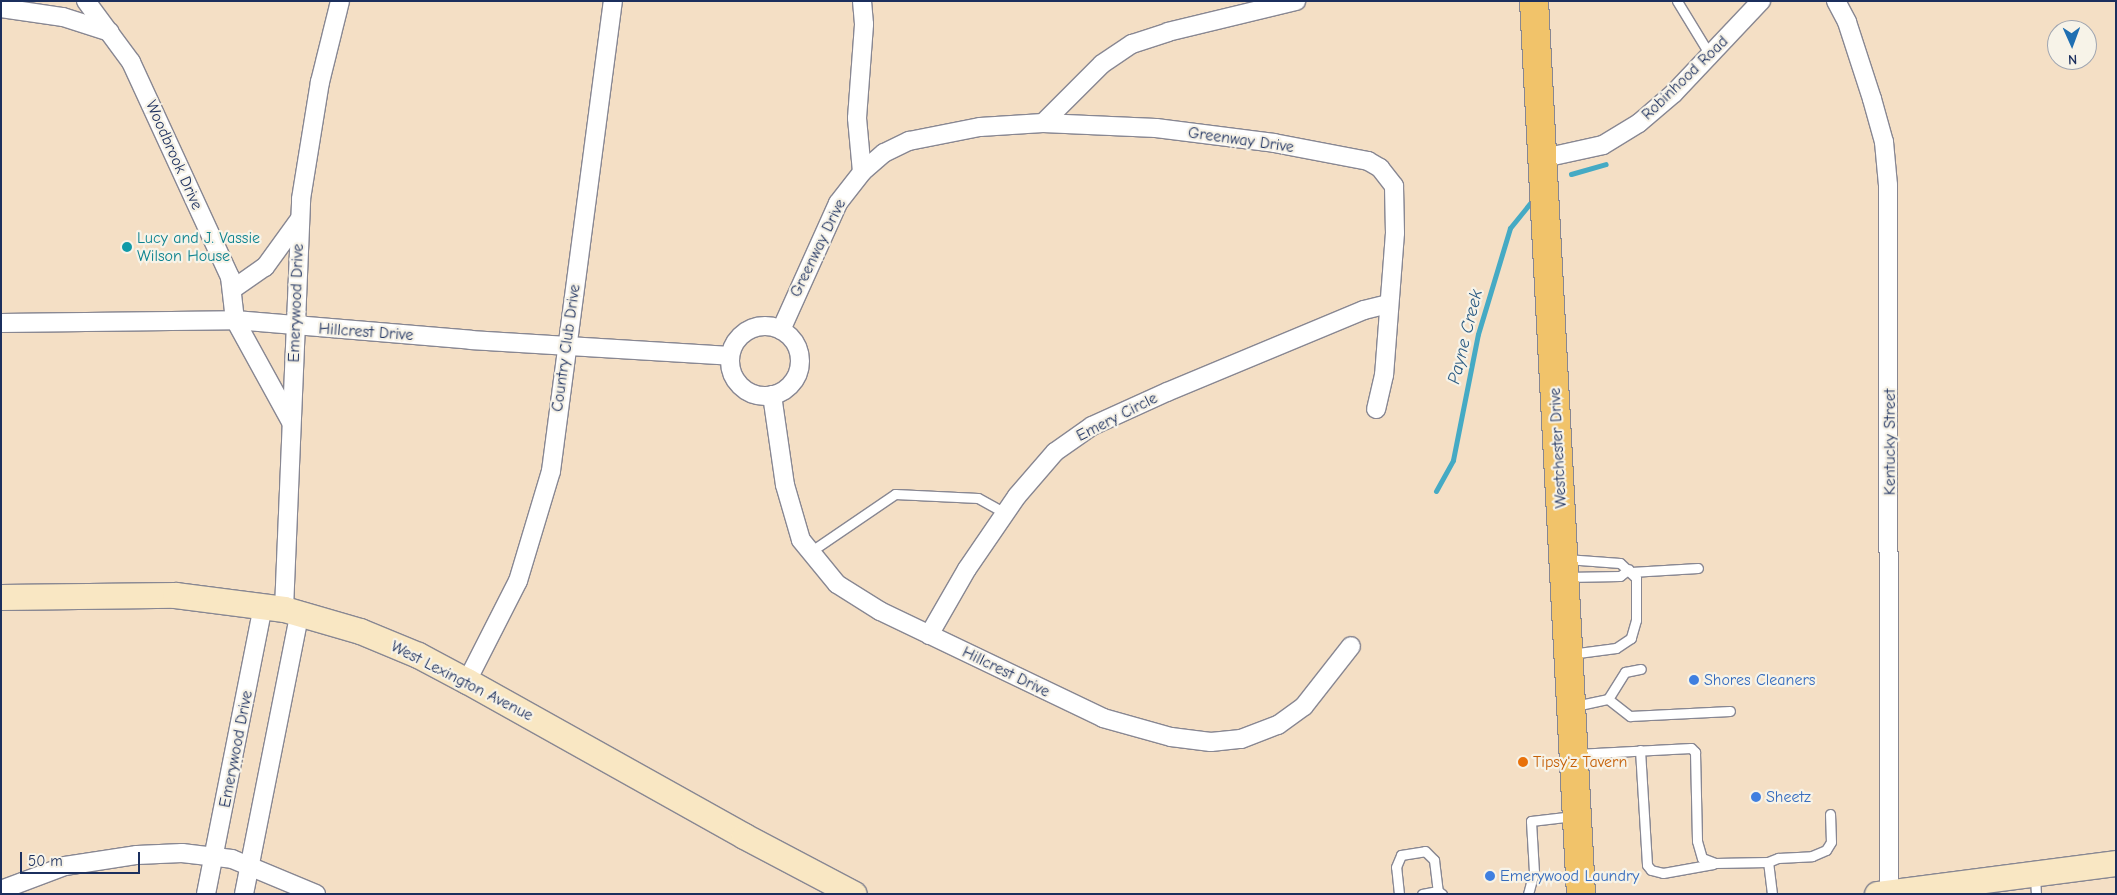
<!DOCTYPE html>
<style>
body{margin:0}
#map{position:relative;width:2117px;height:895px;overflow:hidden;background:#f4dfc5;font-family:"Comic Neue",sans-serif}
div>[style]{position:absolute}
.stream>*{height:5px;margin:-2.5px;padding:0 2.5px;transform-origin:2.5px;border-radius:2.5px;background:#45aac4}
.roads{filter:drop-shadow(1px 0 #888792) drop-shadow(-1px 0 #888792) drop-shadow(0 1px #888792) drop-shadow(0 -1px #888792)}
.lane>*{height:9px;margin:-4.5px;padding:0 4.5px;transform-origin:4.5px;border-radius:4.5px;background:#fff}
.street>*{height:18px;margin:-9px;padding:0 9px;transform-origin:9px;border-radius:9px;background:#fff}
.street>.ring{margin:-9px;padding:0;box-sizing:content-box;background:none;border:18px solid #fff;border-radius:50%}
.secondary>*{height:25px;margin:-12.5px;padding:0 12.5px;transform-origin:12.5px;border-radius:12.5px;background:#f9e7c3}
.primary>*{height:28px;margin:-14px;padding:0 14px;transform-origin:14px;border-radius:14px;background:#f1c36a}
.dots>*{width:14px;height:14px;translate:-50% -50%;box-sizing:border-box;border:2px solid #f7f3e8;border-radius:50%}
span{translate:-50% -50%;white-space:nowrap;text-align:center;line-height:1.15;-webkit-text-stroke:4.5px #f7f3e8;paint-order:stroke}
.street-label{font-size:16px;color:#1b2f5e}
.culture-label{font-size:16px;color:#0d838f}
.left{translate:0 -50%;text-align:left}
.shop-label{font-size:16px;color:#366cbe}
.food-label{font-size:16px;color:#c56008}
.water-label{font-size:18px;color:#2a5a82;font-style:italic}
.frame{position:absolute;inset:0;border:2px solid #1b2f5e;pointer-events:none}
.north{position:absolute;left:2047px;top:20px;width:50px;height:50px;box-sizing:border-box;background:#f7f3e8;border:1px solid #9fa5b1;border-radius:50%;rotate:178deg;font-size:14px;font-weight:700;line-height:20px;text-align:center;color:#1b2f5e}
.north::after{content:'';display:block;margin:auto;width:18px;height:22px;background:#1f6fb2;clip-path:polygon(50% 0,100% 100%,50% 72%,0 100%)}
.scale{position:absolute;left:20px;top:852px;width:120px;height:22px;box-sizing:border-box;border:2px solid #1b2f5e;border-top:0;padding-left:6px;font-size:15px;line-height:18px;white-space:nowrap;color:#1b2f5e;-webkit-text-stroke:4px #f7f3e8;paint-order:stroke}
</style>
<div id="map">
<div class="stream">
<div style="left:1571px;top:174px;width:36px;rotate:-16deg"></div>
<div style="left:1436px;top:491px;width:35px;rotate:-61deg"></div>
<div style="left:1453px;top:460px;width:128px;rotate:-78.8deg"></div>
<div style="left:1478px;top:334px;width:111px;rotate:-73.2deg"></div>
<div style="left:1510px;top:228px;width:40px;rotate:-51deg"></div>
</div>
<div class="roads">
<div class="lane">
<div style="left:1677px;top:1px;width:63px;rotate:58.6deg"></div>
<div style="left:810px;top:552px;width:103px;rotate:-34.3deg"></div>
<div style="left:895px;top:494px;width:83px;rotate:2.8deg"></div>
<div style="left:978px;top:498px;width:31px;rotate:29deg"></div>
<div style="left:1566px;top:559px;width:54px;rotate:4.2deg"></div>
<div style="left:1620px;top:563px;width:22px;rotate:43deg"></div>
<div style="left:1636px;top:578px;width:42px;rotate:90deg"></div>
<div style="left:1636px;top:620px;width:19px;rotate:106deg"></div>
<div style="left:1631px;top:638px;width:18px;rotate:146deg"></div>
<div style="left:1616px;top:648px;width:46px;rotate:172.6deg"></div>
<div style="left:1631px;top:572px;width:67px;rotate:-3.4deg"></div>
<div style="left:1566px;top:577px;width:54px;rotate:-1.1deg"></div>
<div style="left:1620px;top:576px;width:11px;rotate:-38deg"></div>
<div style="left:1608px;top:699px;width:28px;rotate:38deg"></div>
<div style="left:1630px;top:716px;width:100px;rotate:-2.9deg"></div>
<div style="left:1575px;top:706px;width:34px;rotate:-12deg"></div>
<div style="left:1608px;top:699px;width:32px;rotate:-58deg"></div>
<div style="left:1625px;top:672px;width:16px;rotate:-11deg"></div>
<div style="left:1640px;top:750px;width:115px;rotate:86.5deg"></div>
<div style="left:1647px;top:865px;width:6px;rotate:51deg"></div>
<div style="left:1651px;top:870px;width:12px;rotate:14deg"></div>
<div style="left:1663px;top:873px;width:51px;rotate:-10.2deg"></div>
<div style="left:1576px;top:754px;width:115px;rotate:-3deg"></div>
<div style="left:1691px;top:748px;width:6px;rotate:45deg"></div>
<div style="left:1695px;top:752px;width:89px;rotate:88.7deg"></div>
<div style="left:1697px;top:841px;width:18px;rotate:74deg"></div>
<div style="left:1702px;top:858px;width:14px;rotate:21deg"></div>
<div style="left:1715px;top:863px;width:53px;rotate:-1.1deg"></div>
<div style="left:2035px;top:876px;width:18px;rotate:87deg"></div>
<div style="left:1399px;top:894px;width:27px;rotate:-96deg"></div>
<div style="left:1396px;top:867px;width:13px;rotate:-67deg"></div>
<div style="left:1401px;top:855px;width:24px;rotate:-9deg"></div>
<div style="left:1425px;top:851px;width:13px;rotate:45deg"></div>
<div style="left:1434px;top:860px;width:31px;rotate:83deg"></div>
<div style="left:1438px;top:891px;width:5px;rotate:37deg"></div>
<div style="left:1422px;top:894px;width:16px;rotate:-11deg"></div>
<div style="left:1528px;top:894px;width:23px;rotate:-75deg"></div>
<div style="left:1534px;top:872px;width:51px;rotate:-93.4deg"></div>
<div style="left:1531px;top:821px;width:43px;rotate:-6.6deg"></div>
<div style="left:1772px;top:894px;width:32px;rotate:-97deg"></div>
<div style="left:1768px;top:862px;width:11px;rotate:-22deg"></div>
<div style="left:1778px;top:858px;width:34px;rotate:-3deg"></div>
<div style="left:1812px;top:856px;width:15px;rotate:-23deg"></div>
<div style="left:1826px;top:850px;width:9px;rotate:-58deg"></div>
<div style="left:1831px;top:842px;width:28px;rotate:-92deg"></div>
</div>
<div class="street">
<div style="left:86px;top:1px;width:76px;rotate:53.6deg"></div>
<div style="left:131px;top:62px;width:237px;rotate:65.3deg"></div>
<div style="left:230px;top:277px;width:43px;rotate:83.4deg"></div>
<div style="left:235px;top:320px;width:116px;rotate:61.2deg"></div>
<div style="left:1836px;top:1px;width:24px;rotate:62deg"></div>
<div style="left:1847px;top:22px;width:81px;rotate:72deg"></div>
<div style="left:1872px;top:99px;width:45px;rotate:74.4deg"></div>
<div style="left:1884px;top:142px;width:43px;rotate:84.7deg"></div>
<div style="left:1888px;top:185px;width:706px;rotate:89.92deg"></div>
<div style="left:1px;top:8px;width:63px;rotate:8.3deg"></div>
<div style="left:63px;top:17px;width:49px;rotate:17.7deg"></div>
<div style="left:1043px;top:123px;width:83px;rotate:-45deg"></div>
<div style="left:1102px;top:64px;width:36px;rotate:-34deg"></div>
<div style="left:1132px;top:44px;width:38px;rotate:-18deg"></div>
<div style="left:1168px;top:32px;width:132px;rotate:-13.6deg"></div>
<div style="left:1544px;top:158px;width:60px;rotate:-12.4deg"></div>
<div style="left:1603px;top:145px;width:42px;rotate:-31.4deg"></div>
<div style="left:1639px;top:123px;width:46px;rotate:-40.6deg"></div>
<div style="left:1674px;top:93px;width:127px;rotate:-46.6deg"></div>
<div style="left:862px;top:172px;width:54px;rotate:-95.3deg"></div>
<div style="left:857px;top:118px;width:94px;rotate:-85.7deg"></div>
<div style="left:864px;top:24px;width:23px;rotate:-95deg"></div>
<div style="left:233px;top:289px;width:39px;rotate:-35deg"></div>
<div style="left:265px;top:267px;width:58px;rotate:-54.1deg"></div>
<div style="left:1px;top:323px;width:234px;rotate:-0.7deg"></div>
<div style="left:235px;top:320px;width:237px;rotate:4.8deg"></div>
<div style="left:471px;top:340px;width:259px;rotate:3.5deg"></div>
<div class="ring" style="left:730px;top:326px;width:52px;height:52px"></div>
<div style="left:781px;top:330px;width:139px;rotate:-65.8deg"></div>
<div style="left:838px;top:203px;width:39px;rotate:-52deg"></div>
<div style="left:862px;top:172px;width:29px;rotate:-41deg"></div>
<div style="left:884px;top:153px;width:28px;rotate:-26deg"></div>
<div style="left:909px;top:141px;width:72px;rotate:-11.2deg"></div>
<div style="left:980px;top:127px;width:63px;rotate:-3.6deg"></div>
<div style="left:1043px;top:123px;width:113px;rotate:2.5deg"></div>
<div style="left:1156px;top:128px;width:119px;rotate:7.2deg"></div>
<div style="left:1274px;top:143px;width:96px;rotate:10.8deg"></div>
<div style="left:1368px;top:161px;width:14px;rotate:30deg"></div>
<div style="left:1380px;top:168px;width:23px;rotate:52deg"></div>
<div style="left:1394px;top:186px;width:47px;rotate:88.8deg"></div>
<div style="left:1395px;top:233px;width:142px;rotate:94.4deg"></div>
<div style="left:1384px;top:375px;width:35px;rotate:103deg"></div>
<div style="left:772px;top:395px;width:91px;rotate:81.8deg"></div>
<div style="left:785px;top:485px;width:57px;rotate:73.8deg"></div>
<div style="left:801px;top:540px;width:57px;rotate:50.7deg"></div>
<div style="left:837px;top:584px;width:51px;rotate:32.1deg"></div>
<div style="left:880px;top:611px;width:247px;rotate:25.6deg"></div>
<div style="left:1103px;top:718px;width:71px;rotate:15.6deg"></div>
<div style="left:1171px;top:737px;width:40px;rotate:7.1deg"></div>
<div style="left:1211px;top:742px;width:30px;rotate:-6deg"></div>
<div style="left:1241px;top:739px;width:40px;rotate:-21deg"></div>
<div style="left:1278px;top:725px;width:32px;rotate:-36deg"></div>
<div style="left:1304px;top:706px;width:76px;rotate:-51.9deg"></div>
<div style="left:284px;top:609px;width:410px;rotate:-87.6deg"></div>
<div style="left:301px;top:199px;width:119px;rotate:-80.8deg"></div>
<div style="left:320px;top:82px;width:83px;rotate:-76.1deg"></div>
<div style="left:929px;top:635px;width:76px;rotate:-60.1deg"></div>
<div style="left:967px;top:569px;width:88px;rotate:-55.6deg"></div>
<div style="left:1017px;top:496px;width:58px;rotate:-49.2deg"></div>
<div style="left:1055px;top:452px;width:45px;rotate:-35.1deg"></div>
<div style="left:1092px;top:426px;width:82px;rotate:-24.4deg"></div>
<div style="left:1167px;top:392px;width:213px;rotate:-22.6deg"></div>
<div style="left:1364px;top:310px;width:25px;rotate:-14deg"></div>
<div style="left:467px;top:681px;width:112px;rotate:-63deg"></div>
<div style="left:518px;top:581px;width:115px;rotate:-73.3deg"></div>
<div style="left:551px;top:471px;width:474px;rotate:-82.5deg"></div>
<div style="left:1px;top:890px;width:68px;rotate:-20.6deg"></div>
<div style="left:65px;top:866px;width:73px;rotate:-8.7deg"></div>
<div style="left:137px;top:855px;width:45px;rotate:-2.5deg"></div>
<div style="left:182px;top:853px;width:50px;rotate:6.8deg"></div>
<div style="left:232px;top:859px;width:91px;rotate:22.6deg"></div>
<div style="left:206px;top:894px;width:295px;rotate:-78.8deg"></div>
<div style="left:244px;top:894px;width:288px;rotate:-78.8deg"></div>
</div>
<div class="secondary">
<div style="left:1px;top:597px;width:174px;rotate:-0.7deg"></div>
<div style="left:175px;top:595px;width:110px;rotate:7.3deg"></div>
<div style="left:284px;top:609px;width:79px;rotate:16.1deg"></div>
<div style="left:360px;top:631px;width:63px;rotate:22.5deg"></div>
<div style="left:418px;top:655px;width:55px;rotate:28deg"></div>
<div style="left:467px;top:681px;width:317px;rotate:29.2deg"></div>
<div style="left:744px;top:836px;width:124px;rotate:27.8deg"></div>
<div style="left:1877px;top:894px;width:241px;rotate:-7.4deg"></div>
</div>
<div class="primary">
<div style="left:1534px;top:1px;width:894px;rotate:86.99deg"></div>
</div>
</div>
<div class="dots">
<div style="left:127px;top:247px;background:#0f9aa8"></div>
<div style="left:1694px;top:680px;background:#3f7fe0"></div>
<div style="left:1523px;top:762px;background:#e8710a"></div>
<div style="left:1756px;top:797px;background:#3f7fe0"></div>
<div style="left:1490px;top:876px;background:#3f7fe0"></div>
</div>
<div class="street-label">
<span style="left:1685px;top:78px;rotate:-44deg">Robinhood Road</span>
<span style="left:1241px;top:140px;rotate:8deg">Greenway Drive</span>
<span style="left:174px;top:155px;rotate:66deg">Woodbrook Drive</span>
<span style="left:818px;top:248px;rotate:-64deg">Greenway Drive</span>
<span style="left:296px;top:303px;rotate:-88deg">Emerywood Drive</span>
<span style="left:366px;top:332px;rotate:4deg">Hillcrest Drive</span>
<span style="left:566px;top:348px;rotate:-82deg">Country Club Drive</span>
<span style="left:1117px;top:417px;rotate:-27deg">Emery Circle</span>
<span style="left:1890px;top:442px;rotate:-90deg">Kentucky Street</span>
<span style="left:1558px;top:448px;rotate:-93deg">Westchester Drive</span>
<span style="left:1006px;top:672px;rotate:26deg">Hillcrest Drive</span>
<span style="left:462px;top:681px;rotate:27deg">West Lexington Avenue</span>
<span style="left:236px;top:749px;rotate:-79deg">Emerywood Drive</span>
</div>
<div class="culture-label">
<span class="left" style="left:137px;top:247px">Lucy and J. Vassie<br>Wilson House</span>
</div>
<div class="shop-label">
<span class="left" style="left:1704px;top:680px">Shores Cleaners</span>
<span class="left" style="left:1766px;top:797px">Sheetz</span>
<span class="left" style="left:1500px;top:876px">Emerywood Laundry</span>
</div>
<div class="food-label">
<span class="left" style="left:1533px;top:762px">Tipsy'z Tavern</span>
</div>
<div class="water-label">
<span style="left:1466px;top:337px;rotate:-76deg">Payne Creek</span>
</div>
<div class="frame"></div>
<div class="north">N</div>
<div class="scale">50 m</div>
</div>
